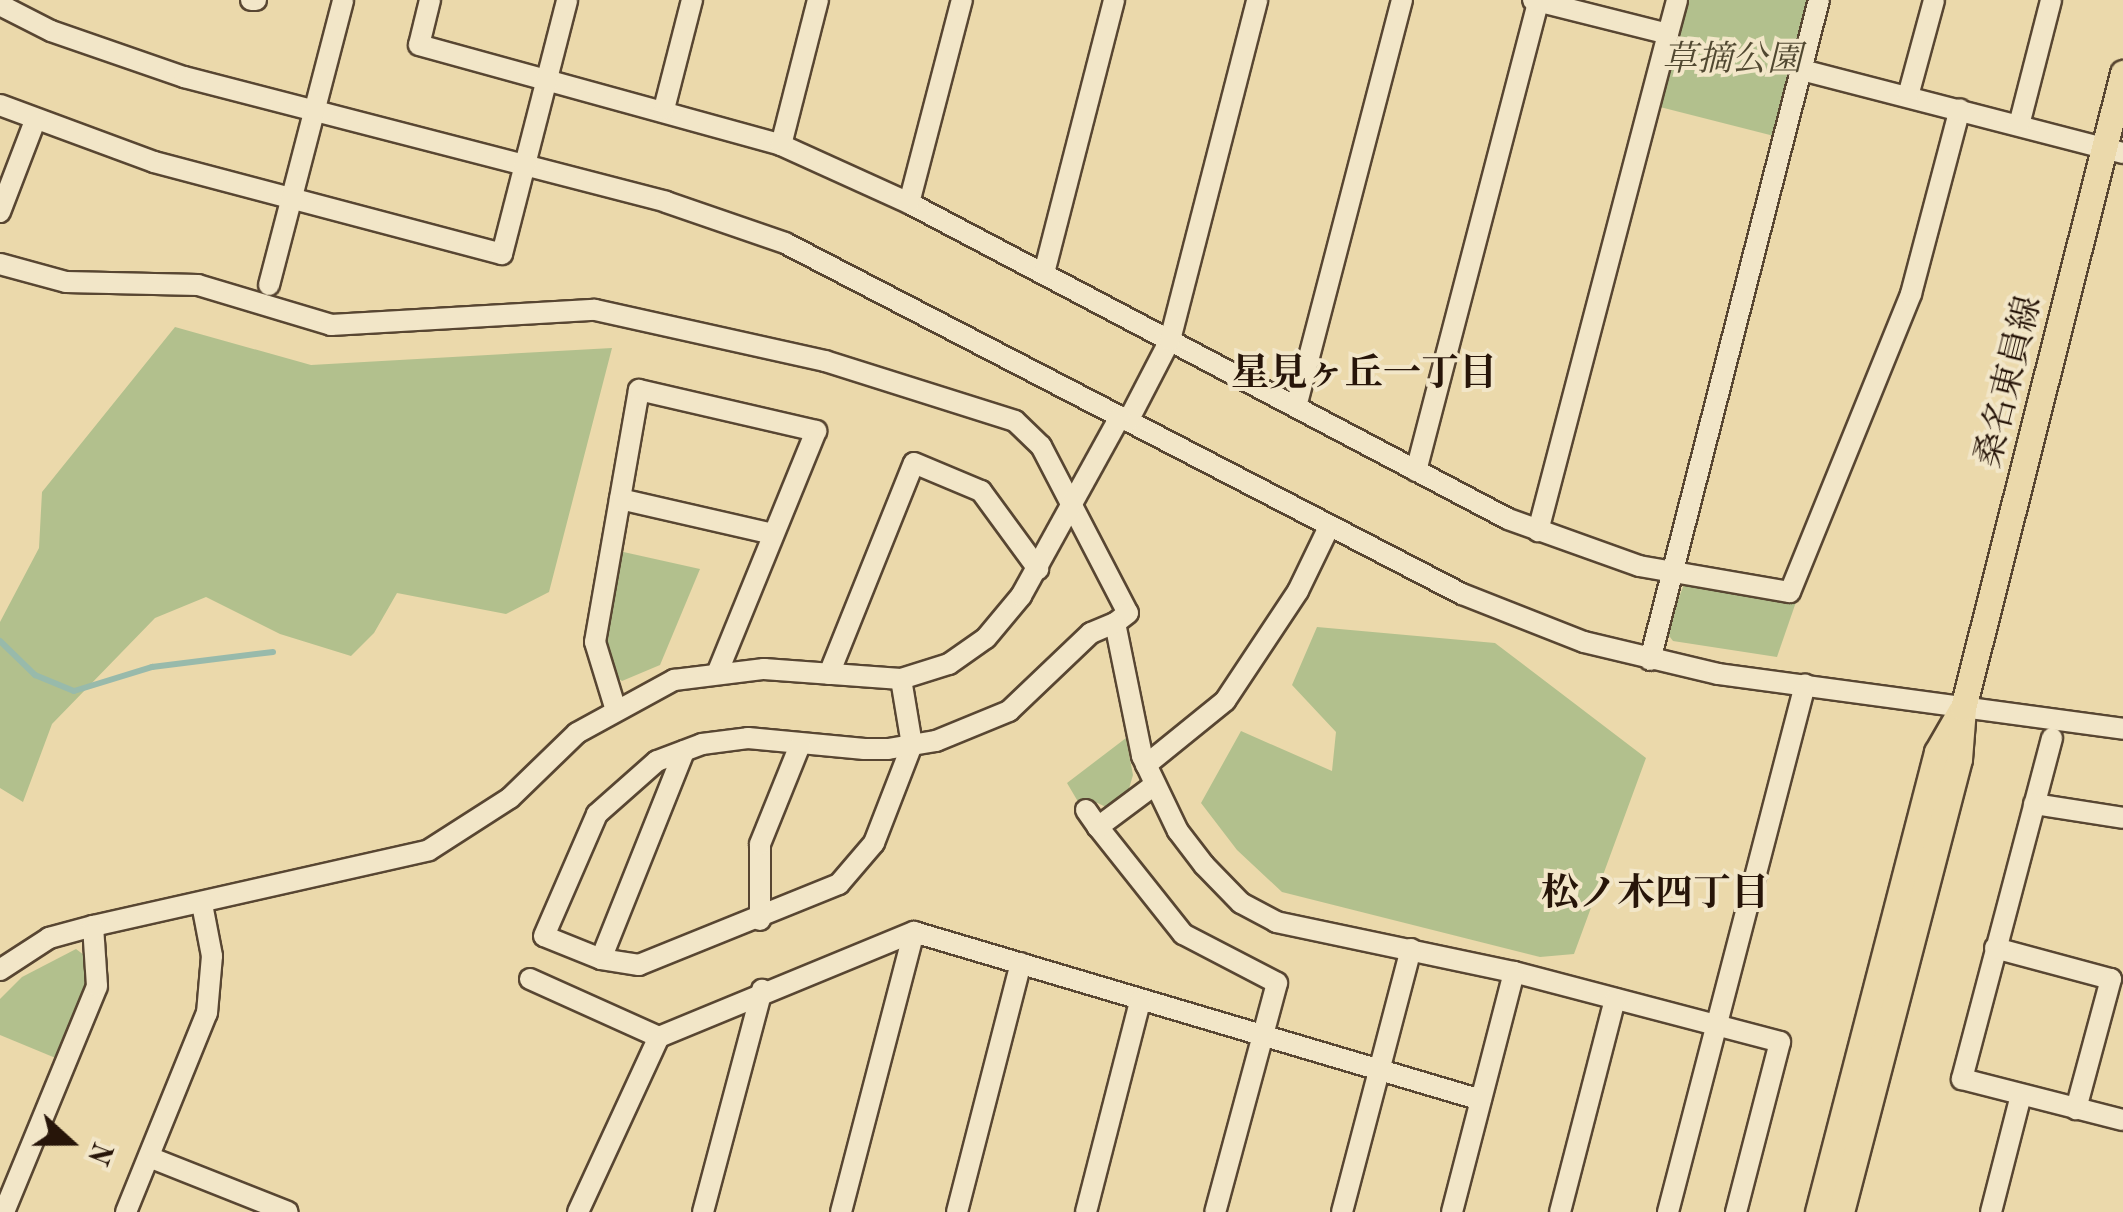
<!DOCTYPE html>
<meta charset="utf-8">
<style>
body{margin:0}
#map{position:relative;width:2123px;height:1212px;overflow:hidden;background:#ebd9ab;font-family:"Old Standard TT","Noto Serif JP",serif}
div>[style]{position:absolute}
.green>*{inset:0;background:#b2c08d}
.stream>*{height:6px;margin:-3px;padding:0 3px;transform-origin:3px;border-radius:3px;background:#98baab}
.roads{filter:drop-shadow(2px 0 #584632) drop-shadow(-2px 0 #584632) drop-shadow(0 2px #584632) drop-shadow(0 -2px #584632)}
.minor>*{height:20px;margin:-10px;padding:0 10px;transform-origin:10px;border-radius:10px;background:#f2e6c8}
.major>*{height:25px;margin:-12.5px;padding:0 12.5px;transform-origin:12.5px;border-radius:12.5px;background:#ebd9ab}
span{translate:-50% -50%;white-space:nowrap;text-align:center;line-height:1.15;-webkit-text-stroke:8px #f2e6c8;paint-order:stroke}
.park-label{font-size:35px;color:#514831;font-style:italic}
.street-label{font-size:35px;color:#271509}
.neighbourhood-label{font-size:38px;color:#271509;font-weight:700}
.north{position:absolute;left:20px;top:1092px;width:100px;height:100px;-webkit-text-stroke:8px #f2e6c8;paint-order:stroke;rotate:111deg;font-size:28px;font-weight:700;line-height:40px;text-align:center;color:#271509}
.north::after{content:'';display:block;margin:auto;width:35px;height:45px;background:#271509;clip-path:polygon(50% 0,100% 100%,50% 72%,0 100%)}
</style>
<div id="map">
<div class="green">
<div style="clip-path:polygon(1687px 0,1810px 0,1774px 136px,1660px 107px)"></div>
<div style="clip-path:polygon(175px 327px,311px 365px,612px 348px,549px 592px,506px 614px,397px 593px,374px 633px,351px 656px,280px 634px,206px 597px,155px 618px,52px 724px,23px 802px,0 788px,0 622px,39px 548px,42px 492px)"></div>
<div style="clip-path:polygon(619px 551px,700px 569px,660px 665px,622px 681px,608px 671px,600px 642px)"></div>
<div style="clip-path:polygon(1684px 584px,1796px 602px,1777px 657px,1673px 641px,1666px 632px)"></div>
<div style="clip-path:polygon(1317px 627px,1495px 643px,1646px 758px,1574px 954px,1540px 957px,1282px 892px,1237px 850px,1201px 803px,1241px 731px,1332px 771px,1336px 732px,1292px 685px)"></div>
<div style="clip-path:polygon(1126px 738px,1133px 775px,1128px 792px,1108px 808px,1087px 798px,1080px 805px,1067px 783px)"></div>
<div style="clip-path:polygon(76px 949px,88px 958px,90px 976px,58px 1059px,0 1035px,0 999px,22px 977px)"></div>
</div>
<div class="stream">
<div style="left:0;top:641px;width:49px;rotate:44.2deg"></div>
<div style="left:35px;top:675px;width:42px;rotate:22.3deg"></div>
<div style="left:74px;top:691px;width:82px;rotate:-17.1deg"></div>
<div style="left:152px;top:667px;width:122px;rotate:-7.1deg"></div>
</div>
<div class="roads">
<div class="minor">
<div style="left:251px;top:0;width:5px"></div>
<div style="left:430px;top:0;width:46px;rotate:103.7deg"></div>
<div style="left:419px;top:45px;width:376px;rotate:15.4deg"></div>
<div style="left:781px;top:145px;width:141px;rotate:24.4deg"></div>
<div style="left:909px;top:203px;width:677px;rotate:27.81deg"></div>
<div style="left:1508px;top:519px;width:139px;rotate:19.7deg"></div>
<div style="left:1639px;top:566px;width:153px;rotate:9.8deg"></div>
<div style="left:1790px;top:592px;width:322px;rotate:-67.9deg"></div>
<div style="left:1911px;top:294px;width:191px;rotate:-75.2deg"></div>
<div style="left:1533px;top:0;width:139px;rotate:14.1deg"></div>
<div style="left:1668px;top:34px;width:514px;rotate:104.66deg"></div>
<div style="left:0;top:5px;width:57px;rotate:27deg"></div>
<div style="left:51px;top:31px;width:141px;rotate:19.1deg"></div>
<div style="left:184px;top:77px;width:498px;rotate:14.5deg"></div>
<div style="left:666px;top:202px;width:126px;rotate:19deg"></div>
<div style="left:785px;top:243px;width:763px;rotate:27.41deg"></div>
<div style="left:1462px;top:594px;width:131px;rotate:21.5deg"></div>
<div style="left:1584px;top:642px;width:138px;rotate:13.4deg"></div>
<div style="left:1718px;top:674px;width:409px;rotate:7.7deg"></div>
<div style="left:1668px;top:34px;width:35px;rotate:-75deg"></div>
<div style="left:1802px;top:70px;width:332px;rotate:14.5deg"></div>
<div style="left:1908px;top:96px;width:99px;rotate:-74.8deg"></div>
<div style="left:0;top:105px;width:164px;rotate:20.3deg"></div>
<div style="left:154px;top:162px;width:360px;rotate:14.8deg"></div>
<div style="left:502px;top:254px;width:262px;rotate:-75.6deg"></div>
<div style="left:664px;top:109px;width:113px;rotate:-75.6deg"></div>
<div style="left:2019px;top:125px;width:129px;rotate:-75.6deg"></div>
<div style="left:781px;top:145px;width:150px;rotate:-75.7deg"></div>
<div style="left:909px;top:203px;width:210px;rotate:-75.4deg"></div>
<div style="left:0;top:212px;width:97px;rotate:-69deg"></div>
<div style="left:0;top:264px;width:68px;rotate:15.3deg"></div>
<div style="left:66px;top:282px;width:132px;rotate:1.3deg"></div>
<div style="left:198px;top:285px;width:139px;rotate:16.7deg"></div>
<div style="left:331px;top:325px;width:264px;rotate:-3.3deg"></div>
<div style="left:595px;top:310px;width:236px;rotate:12.5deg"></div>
<div style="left:825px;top:361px;width:199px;rotate:17.5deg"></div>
<div style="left:1015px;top:421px;width:36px;rotate:44deg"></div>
<div style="left:1041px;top:446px;width:188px;rotate:62.5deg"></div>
<div style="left:1128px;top:613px;width:16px;rotate:142deg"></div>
<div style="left:1115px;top:623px;width:136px;rotate:78.5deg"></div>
<div style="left:1142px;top:756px;width:83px;rotate:64.4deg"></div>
<div style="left:1178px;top:831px;width:43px;rotate:52.6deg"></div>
<div style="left:1204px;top:865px;width:53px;rotate:45.8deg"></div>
<div style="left:1241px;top:903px;width:40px;rotate:28deg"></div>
<div style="left:1276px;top:922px;width:243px;rotate:11.9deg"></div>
<div style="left:1514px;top:972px;width:275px;rotate:14.7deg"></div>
<div style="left:1780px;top:1042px;width:176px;rotate:104.5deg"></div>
<div style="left:1044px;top:273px;width:282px;rotate:-75.6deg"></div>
<div style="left:269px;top:285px;width:294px;rotate:-75.4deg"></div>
<div style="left:1296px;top:407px;width:421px;rotate:-75.4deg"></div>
<div style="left:1128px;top:421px;width:91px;rotate:-62.6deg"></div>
<div style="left:1170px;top:340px;width:351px;rotate:-75.6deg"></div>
<div style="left:1416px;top:471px;width:487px;rotate:-75.4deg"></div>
<div style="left:620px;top:499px;width:157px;rotate:12.9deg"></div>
<div style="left:1650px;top:660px;width:681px;rotate:-75.64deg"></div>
<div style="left:829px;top:674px;width:227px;rotate:-68.1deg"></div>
<div style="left:914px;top:463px;width:73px;rotate:22.7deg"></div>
<div style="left:981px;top:491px;width:97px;rotate:53.8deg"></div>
<div style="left:901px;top:679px;width:67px;rotate:80.5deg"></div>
<div style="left:912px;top:745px;width:105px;rotate:111.2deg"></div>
<div style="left:874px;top:843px;width:54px;rotate:130.5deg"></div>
<div style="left:839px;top:884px;width:216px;rotate:158deg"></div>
<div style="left:639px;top:965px;width:38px;rotate:-171deg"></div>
<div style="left:601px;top:959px;width:61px;rotate:-158deg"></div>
<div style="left:544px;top:936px;width:133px;rotate:-66.5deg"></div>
<div style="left:597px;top:814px;width:80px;rotate:-41.5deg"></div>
<div style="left:657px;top:761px;width:48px;rotate:-20.7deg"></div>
<div style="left:702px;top:744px;width:46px;rotate:-7.4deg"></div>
<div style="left:748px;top:738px;width:117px;rotate:5.4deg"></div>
<div style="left:864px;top:749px;width:24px"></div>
<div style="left:888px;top:749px;width:49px;rotate:-9.5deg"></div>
<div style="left:936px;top:741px;width:79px;rotate:-22.3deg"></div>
<div style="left:1009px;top:711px;width:113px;rotate:-43.6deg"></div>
<div style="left:1091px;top:633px;width:26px;rotate:-23deg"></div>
<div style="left:615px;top:707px;width:68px;rotate:-107.1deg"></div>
<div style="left:595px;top:642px;width:256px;rotate:-80.1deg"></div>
<div style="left:639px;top:390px;width:182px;rotate:13deg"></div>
<div style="left:816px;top:431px;width:261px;rotate:112.2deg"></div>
<div style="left:2052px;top:738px;width:353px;rotate:104.8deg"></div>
<div style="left:1962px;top:1079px;width:166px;rotate:14.3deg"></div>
<div style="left:1146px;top:765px;width:102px;rotate:-39deg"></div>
<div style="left:1225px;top:701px;width:132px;rotate:-56.4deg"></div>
<div style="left:1298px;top:591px;width:71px;rotate:-64.2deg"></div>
<div style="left:1153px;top:786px;width:69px;rotate:143.3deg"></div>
<div style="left:1098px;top:827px;width:137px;rotate:51.5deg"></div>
<div style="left:1183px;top:934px;width:106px;rotate:27.5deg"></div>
<div style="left:1277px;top:983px;width:237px;rotate:105.1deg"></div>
<div style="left:2034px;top:804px;width:90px;rotate:8.9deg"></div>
<div style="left:1086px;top:810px;width:21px;rotate:55deg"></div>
<div style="left:760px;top:920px;width:76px;rotate:-90deg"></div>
<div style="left:760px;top:844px;width:107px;rotate:-68deg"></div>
<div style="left:1995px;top:948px;width:120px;rotate:15deg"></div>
<div style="left:2111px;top:979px;width:135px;rotate:105.1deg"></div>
<div style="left:601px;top:959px;width:224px;rotate:-68.2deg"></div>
<div style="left:0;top:970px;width:59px;rotate:-33.1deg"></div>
<div style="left:49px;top:938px;width:46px;rotate:-15.3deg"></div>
<div style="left:93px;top:926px;width:344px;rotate:-12.7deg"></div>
<div style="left:429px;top:850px;width:96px;rotate:-32.7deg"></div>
<div style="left:510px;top:798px;width:93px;rotate:-44.1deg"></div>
<div style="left:577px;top:733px;width:111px;rotate:-28.7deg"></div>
<div style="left:674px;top:680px;width:91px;rotate:-7deg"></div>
<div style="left:764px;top:669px;width:137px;rotate:4.2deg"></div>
<div style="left:901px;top:679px;width:50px;rotate:-17.4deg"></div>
<div style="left:949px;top:664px;width:45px;rotate:-35.1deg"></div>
<div style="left:986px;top:638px;width:55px;rotate:-50.2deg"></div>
<div style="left:1021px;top:596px;width:205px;rotate:-61.1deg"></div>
<div style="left:530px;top:979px;width:141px;rotate:24.2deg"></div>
<div style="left:659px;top:1037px;width:276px;rotate:-22.4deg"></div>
<div style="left:914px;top:932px;width:591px;rotate:16.5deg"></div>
<div style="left:149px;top:1157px;width:149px;rotate:21.6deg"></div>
<div style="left:4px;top:1212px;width:244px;rotate:-67.6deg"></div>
<div style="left:97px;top:986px;width:60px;rotate:-93.8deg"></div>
<div style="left:126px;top:1212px;width:215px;rotate:-67.9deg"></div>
<div style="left:207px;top:1013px;width:57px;rotate:-85deg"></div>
<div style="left:212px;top:956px;width:53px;rotate:-100.9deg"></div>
<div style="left:578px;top:1212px;width:193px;rotate:-65.2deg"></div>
<div style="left:703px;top:1212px;width:230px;rotate:-75.1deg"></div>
<div style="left:841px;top:1212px;width:289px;rotate:-75.4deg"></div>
<div style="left:957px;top:1212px;width:257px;rotate:-75.6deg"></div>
<div style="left:1086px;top:1212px;width:218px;rotate:-75.6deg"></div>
<div style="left:1342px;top:1212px;width:272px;rotate:-75.3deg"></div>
<div style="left:1452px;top:1212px;width:248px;rotate:-75.5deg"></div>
<div style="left:1560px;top:1212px;width:220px;rotate:-75.5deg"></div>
<div style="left:1668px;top:1212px;width:545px;rotate:-75.43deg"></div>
<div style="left:1991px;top:1212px;width:121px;rotate:-75.6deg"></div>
</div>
<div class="major">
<div style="left:1818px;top:1212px;width:475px;rotate:-75.5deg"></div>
<div style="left:1937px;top:752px;width:46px;rotate:-60.1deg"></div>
<div style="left:1841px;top:1212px;width:468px;rotate:-75.4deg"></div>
<div style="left:1959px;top:759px;width:51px;rotate:-85.5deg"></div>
<div style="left:1963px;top:708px;width:655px;rotate:-75.86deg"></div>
</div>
</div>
<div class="park-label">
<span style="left:1732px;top:61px">草摘公園</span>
</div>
<div class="street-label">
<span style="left:2010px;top:382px;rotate:-76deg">桑名東員線</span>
</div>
<div class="neighbourhood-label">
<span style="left:1364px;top:376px">星見ヶ丘一丁目</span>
<span style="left:1655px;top:896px">松ノ木四丁目</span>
</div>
<div class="north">N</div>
</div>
